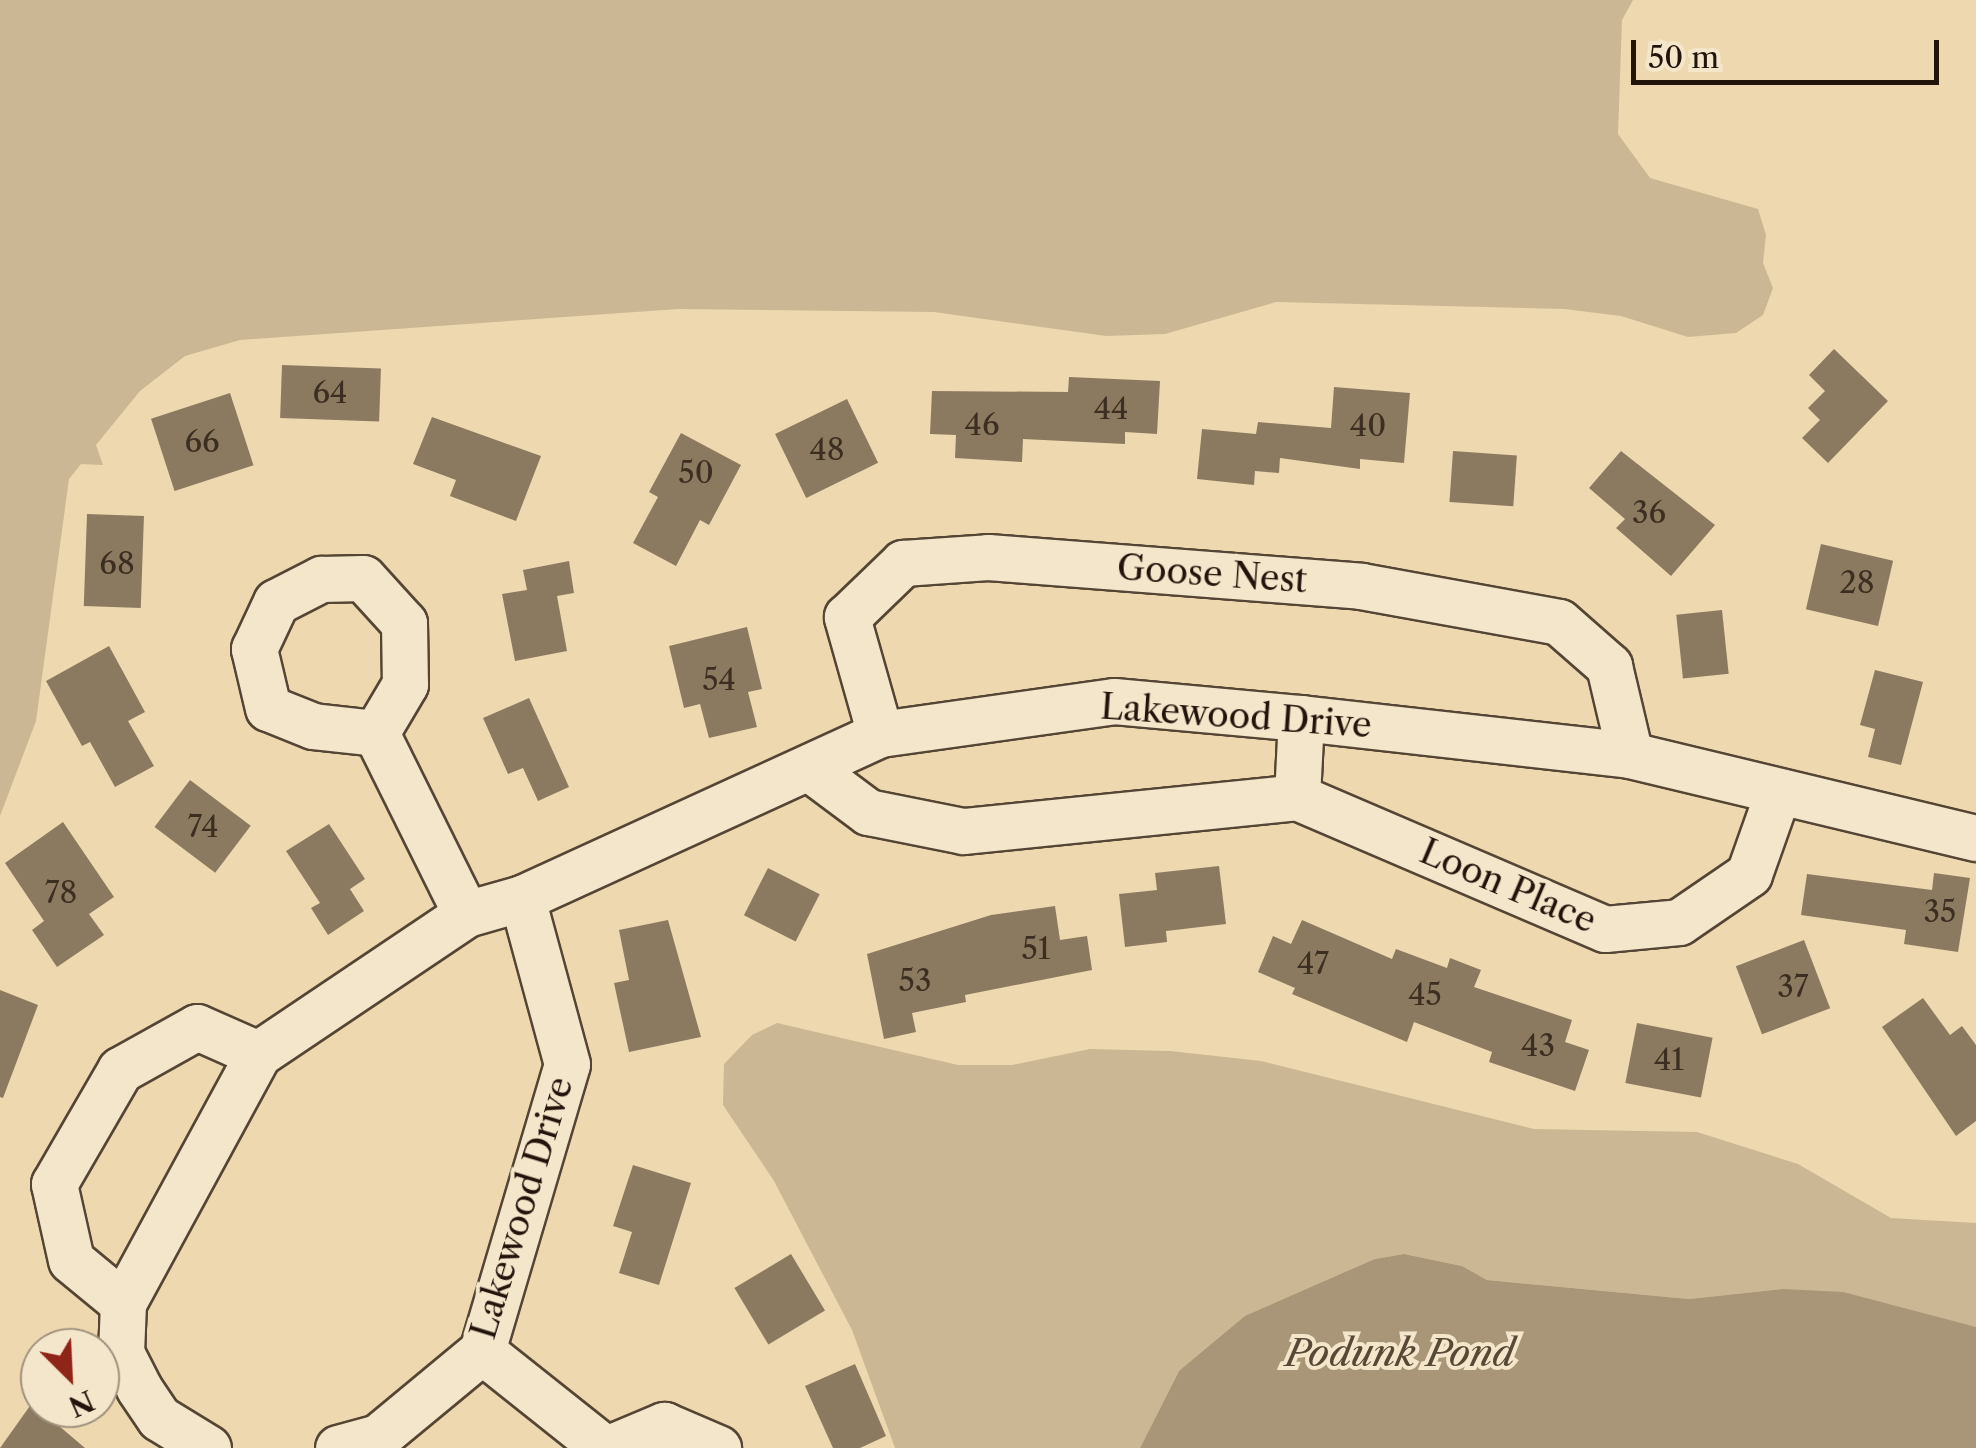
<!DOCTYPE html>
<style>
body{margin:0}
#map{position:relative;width:1976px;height:1448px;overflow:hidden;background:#eed8af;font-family:"Libre Caslon Text",serif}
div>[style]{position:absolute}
.green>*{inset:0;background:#cbb793}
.water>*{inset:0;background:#a99577}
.building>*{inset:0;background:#8c7a60;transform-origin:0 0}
.roads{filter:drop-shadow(2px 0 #554534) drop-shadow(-2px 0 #554534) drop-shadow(0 2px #554534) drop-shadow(0 -2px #554534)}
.minor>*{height:45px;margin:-22.5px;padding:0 22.5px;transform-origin:22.5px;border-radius:22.5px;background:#f4e6cb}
span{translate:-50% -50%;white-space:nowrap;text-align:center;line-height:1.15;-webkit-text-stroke:8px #f4e6cb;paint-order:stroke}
.number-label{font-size:30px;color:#3c2e20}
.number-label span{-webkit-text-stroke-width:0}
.street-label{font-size:35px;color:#22140b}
.water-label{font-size:38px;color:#584836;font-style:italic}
.north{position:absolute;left:20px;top:1328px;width:100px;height:100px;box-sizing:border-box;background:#f4e6cb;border:2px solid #a0927e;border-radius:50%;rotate:156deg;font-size:28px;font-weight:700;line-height:40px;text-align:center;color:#22140b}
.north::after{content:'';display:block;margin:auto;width:35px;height:45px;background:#8f2418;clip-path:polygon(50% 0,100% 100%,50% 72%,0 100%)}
.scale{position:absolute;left:1631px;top:40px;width:308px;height:45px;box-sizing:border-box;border:5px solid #22140b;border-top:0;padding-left:12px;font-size:30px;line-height:35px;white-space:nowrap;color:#22140b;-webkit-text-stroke:8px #f4e6cb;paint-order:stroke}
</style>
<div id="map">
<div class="green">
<div style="clip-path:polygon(0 0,1633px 0,1622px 20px,1618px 134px,1650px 178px,1758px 209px,1766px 235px,1763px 263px,1773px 288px,1763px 315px,1736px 333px,1688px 337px,1621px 316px,1564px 309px,1276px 302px,1165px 334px,1106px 336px,934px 312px,678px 309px,240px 340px,185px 356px,140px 391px,96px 445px,103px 465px,81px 464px,69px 479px,36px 721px,0 816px)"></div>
<div style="clip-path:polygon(777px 1023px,958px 1065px,1012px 1065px,1090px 1049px,1170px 1051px,1261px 1061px,1534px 1129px,1697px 1132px,1798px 1164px,1891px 1218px,1976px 1223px,1976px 1327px,1782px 1289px,1689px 1299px,1487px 1280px,1462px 1266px,1404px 1254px,1375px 1259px,1179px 1371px,1140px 1448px,895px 1448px,852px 1330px,774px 1181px,723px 1105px,724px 1064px,752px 1035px)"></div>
</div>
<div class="water">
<div style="clip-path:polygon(1404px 1254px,1462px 1266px,1487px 1280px,1689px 1299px,1782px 1289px,1843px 1292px,1976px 1327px,1976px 1448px,1140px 1448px,1179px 1371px,1245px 1316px,1375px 1259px)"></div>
</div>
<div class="building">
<div style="clip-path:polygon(1834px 349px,1888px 401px,1828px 463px,1802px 438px,1820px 420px,1808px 408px,1825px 391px,1809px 375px)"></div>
<div style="left:282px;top:365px;width:99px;height:53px;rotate:2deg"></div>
<div style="clip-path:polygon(1069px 377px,1160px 381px,1157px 434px,1125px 432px,1125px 444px,1023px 439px,1022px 462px,955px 458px,956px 435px,930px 434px,932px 391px,1068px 392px)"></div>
<div style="clip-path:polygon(1334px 387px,1410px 393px,1404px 463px,1360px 459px,1360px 469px,1280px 458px,1279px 473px,1255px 471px,1254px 485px,1197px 479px,1202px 429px,1256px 434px,1258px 422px,1331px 428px)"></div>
<div style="left:230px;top:393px;width:76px;height:83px;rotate:72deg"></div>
<div style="left:847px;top:399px;width:71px;height:80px;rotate:64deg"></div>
<div style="clip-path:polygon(432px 417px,541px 456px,516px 521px,450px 496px,456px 480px,413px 464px)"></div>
<div style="clip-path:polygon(681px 433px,741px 465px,709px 525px,700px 520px,676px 566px,633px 543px,658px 497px,649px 492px)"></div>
<div style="left:1453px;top:451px;width:64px;height:51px;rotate:4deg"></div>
<div style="clip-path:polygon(1621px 451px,1715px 525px,1671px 576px,1616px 528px,1625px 519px,1589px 488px)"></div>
<div style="left:87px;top:514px;width:57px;height:92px;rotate:2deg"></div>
<div style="left:1821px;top:544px;width:74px;height:67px;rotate:13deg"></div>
<div style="clip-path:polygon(569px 561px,574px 593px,557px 596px,567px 651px,515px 661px,502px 594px,527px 590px,523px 570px)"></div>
<div style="left:1722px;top:610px;width:64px;height:46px;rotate:84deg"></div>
<div style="clip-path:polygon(747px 627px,762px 689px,748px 692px,757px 727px,709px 738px,700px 704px,684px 708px,669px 646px)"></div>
<div style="clip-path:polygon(109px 646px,145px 712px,128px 721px,154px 766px,115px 787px,90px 742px,82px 746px,46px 681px)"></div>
<div style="clip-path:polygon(1875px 670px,1923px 682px,1901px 765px,1868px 757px,1875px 729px,1860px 725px)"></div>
<div style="clip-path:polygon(529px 698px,569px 787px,538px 801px,523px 768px,508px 774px,483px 718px)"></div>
<div style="left:190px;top:780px;width:76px;height:59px;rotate:37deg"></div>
<div style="clip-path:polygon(63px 822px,114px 897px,89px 914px,104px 935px,57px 967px,32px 930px,44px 921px,5px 863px)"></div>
<div style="clip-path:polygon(329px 824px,365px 879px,350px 889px,364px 911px,328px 935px,311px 908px,320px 903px,286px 851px)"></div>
<div style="clip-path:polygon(1219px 866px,1226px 924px,1166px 931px,1167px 942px,1125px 947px,1119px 894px,1157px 890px,1155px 873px)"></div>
<div style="left:768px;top:868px;width:58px;height:53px;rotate:27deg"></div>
<div style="clip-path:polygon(1934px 873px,1970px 878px,1958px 952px,1904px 944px,1906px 930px,1801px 915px,1807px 874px,1932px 890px)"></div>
<div style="clip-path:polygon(1055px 906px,1060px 940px,1087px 936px,1092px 970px,965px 995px,966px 1002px,912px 1013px,916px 1032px,884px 1039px,867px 954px,991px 915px)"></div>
<div style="clip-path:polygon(668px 920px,701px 1037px,629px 1052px,614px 983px,629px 980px,619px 930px)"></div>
<div style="clip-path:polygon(1302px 920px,1392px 959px,1396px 949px,1447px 968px,1450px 958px,1481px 970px,1474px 987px,1572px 1020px,1565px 1042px,1589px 1050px,1575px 1091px,1489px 1062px,1492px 1052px,1414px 1022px,1407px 1042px,1292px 994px,1295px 988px,1258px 972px,1273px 936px,1291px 944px)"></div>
<div style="left:1804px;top:940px;width:73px;height:73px;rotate:69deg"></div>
<div style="clip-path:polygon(0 990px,38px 1005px,3px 1098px,0 1097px)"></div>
<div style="clip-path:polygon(1923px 998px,1950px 1035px,1962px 1026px,1976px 1045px,1976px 1121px,1956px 1136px,1882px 1027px)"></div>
<div style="left:1637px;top:1023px;width:77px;height:61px;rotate:11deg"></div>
<div style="clip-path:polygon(633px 1165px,691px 1183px,659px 1285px,619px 1273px,632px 1232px,613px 1226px)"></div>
<div style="left:791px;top:1254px;width:66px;height:66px;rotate:59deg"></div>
<div style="clip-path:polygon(855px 1364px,886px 1436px,860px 1448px,833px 1448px,805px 1386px)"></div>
<div style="clip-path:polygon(32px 1403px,85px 1448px,0 1448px)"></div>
</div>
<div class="roads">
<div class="minor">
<div style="left:376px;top:733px;width:63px;rotate:-173.7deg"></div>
<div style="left:313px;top:726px;width:48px;rotate:-158.2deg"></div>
<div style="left:268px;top:708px;width:61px;rotate:-103.3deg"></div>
<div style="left:254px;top:649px;width:52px;rotate:-64.9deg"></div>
<div style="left:276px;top:602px;width:51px;rotate:-27.1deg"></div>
<div style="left:321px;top:579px;width:42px;rotate:-1.4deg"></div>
<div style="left:363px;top:578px;width:61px;rotate:47.7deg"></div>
<div style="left:404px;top:623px;width:61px;rotate:89.1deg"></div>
<div style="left:405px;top:684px;width:57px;rotate:120.6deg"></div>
<div style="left:376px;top:733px;width:202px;rotate:63.6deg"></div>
<div style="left:880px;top:734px;width:122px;rotate:-105.8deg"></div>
<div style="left:847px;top:617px;width:78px;rotate:-44deg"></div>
<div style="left:903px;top:563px;width:85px;rotate:-4deg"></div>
<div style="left:988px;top:557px;width:374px;rotate:4.4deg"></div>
<div style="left:1361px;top:586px;width:201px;rotate:10.3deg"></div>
<div style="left:1559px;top:622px;width:67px;rotate:41.3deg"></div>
<div style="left:1609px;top:666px;width:91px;rotate:76.7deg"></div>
<div style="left:809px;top:768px;width:74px;rotate:36.7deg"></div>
<div style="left:868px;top:812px;width:97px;rotate:11.3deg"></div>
<div style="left:963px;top:831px;width:336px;rotate:-5.8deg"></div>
<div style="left:1297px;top:797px;width:335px;rotate:23.2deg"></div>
<div style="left:1605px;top:929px;width:74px;rotate:-5.4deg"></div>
<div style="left:1679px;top:922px;width:85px;rotate:-34.4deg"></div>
<div style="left:1749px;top:874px;width:84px;rotate:-70.5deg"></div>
<div style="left:1297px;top:797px;width:79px;rotate:-87.1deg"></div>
<div style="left:123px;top:1303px;width:67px;rotate:-140.4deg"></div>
<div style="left:71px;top:1260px;width:78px;rotate:-102.6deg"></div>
<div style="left:54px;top:1184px;width:132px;rotate:-59.9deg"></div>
<div style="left:120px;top:1070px;width:88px;rotate:-29.2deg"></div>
<div style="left:197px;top:1027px;width:67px;rotate:23.9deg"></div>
<div style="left:482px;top:1351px;width:156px;rotate:38.5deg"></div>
<div style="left:208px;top:1448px;width:57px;rotate:-148.5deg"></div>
<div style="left:159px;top:1418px;width:36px;rotate:-124deg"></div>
<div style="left:139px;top:1388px;width:39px;rotate:-117deg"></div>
<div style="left:121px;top:1353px;width:50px;rotate:-87.7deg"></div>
<div style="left:123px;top:1303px;width:283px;rotate:-61.5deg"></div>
<div style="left:258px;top:1054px;width:251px;rotate:-33.9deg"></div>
<div style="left:466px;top:914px;width:58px;rotate:-15.9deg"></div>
<div style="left:522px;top:898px;width:394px;rotate:-24.6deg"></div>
<div style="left:880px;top:734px;width:236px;rotate:-8deg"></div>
<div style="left:1114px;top:701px;width:188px;rotate:5.2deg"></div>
<div style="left:1301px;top:718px;width:331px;rotate:6.4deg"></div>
<div style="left:1630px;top:755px;width:356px;rotate:13.5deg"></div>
<div style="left:338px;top:1448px;width:41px;rotate:-15.4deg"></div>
<div style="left:378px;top:1437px;width:135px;rotate:-39.6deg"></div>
<div style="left:482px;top:1351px;width:299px;rotate:-73.5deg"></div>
<div style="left:567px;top:1064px;width:172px;rotate:-105.2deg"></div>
<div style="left:609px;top:1448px;width:60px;rotate:-22.7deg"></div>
<div style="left:664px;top:1425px;width:59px;rotate:23.1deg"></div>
</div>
</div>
<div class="number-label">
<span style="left:330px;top:393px">64</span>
<span style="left:1111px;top:409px">44</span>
<span style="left:982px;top:425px">46</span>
<span style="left:1368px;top:426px">40</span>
<span style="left:202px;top:442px">66</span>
<span style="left:827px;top:450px">48</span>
<span style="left:696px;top:473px">50</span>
<span style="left:1649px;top:513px">36</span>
<span style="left:117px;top:564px">68</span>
<span style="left:1857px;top:583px">28</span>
<span style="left:719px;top:680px">54</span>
<span style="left:203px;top:827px">74</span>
<span style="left:61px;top:893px">78</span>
<span style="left:1940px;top:912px">35</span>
<span style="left:1036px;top:949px">51</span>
<span style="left:1313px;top:964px">47</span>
<span style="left:915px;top:981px">53</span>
<span style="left:1793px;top:987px">37</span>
<span style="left:1425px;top:995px">45</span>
<span style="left:1538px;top:1046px">43</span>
<span style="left:1669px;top:1060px">41</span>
</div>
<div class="street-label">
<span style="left:1212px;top:574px;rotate:4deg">Goose Nest</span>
<span style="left:1236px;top:716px;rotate:4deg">Lakewood Drive</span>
<span style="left:1508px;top:886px;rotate:23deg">Loon Place</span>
<span style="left:522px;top:1208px;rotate:-73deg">Lakewood Drive</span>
</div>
<div class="water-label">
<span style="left:1400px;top:1353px">Podunk Pond</span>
</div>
<div class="north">N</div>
<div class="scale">50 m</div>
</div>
